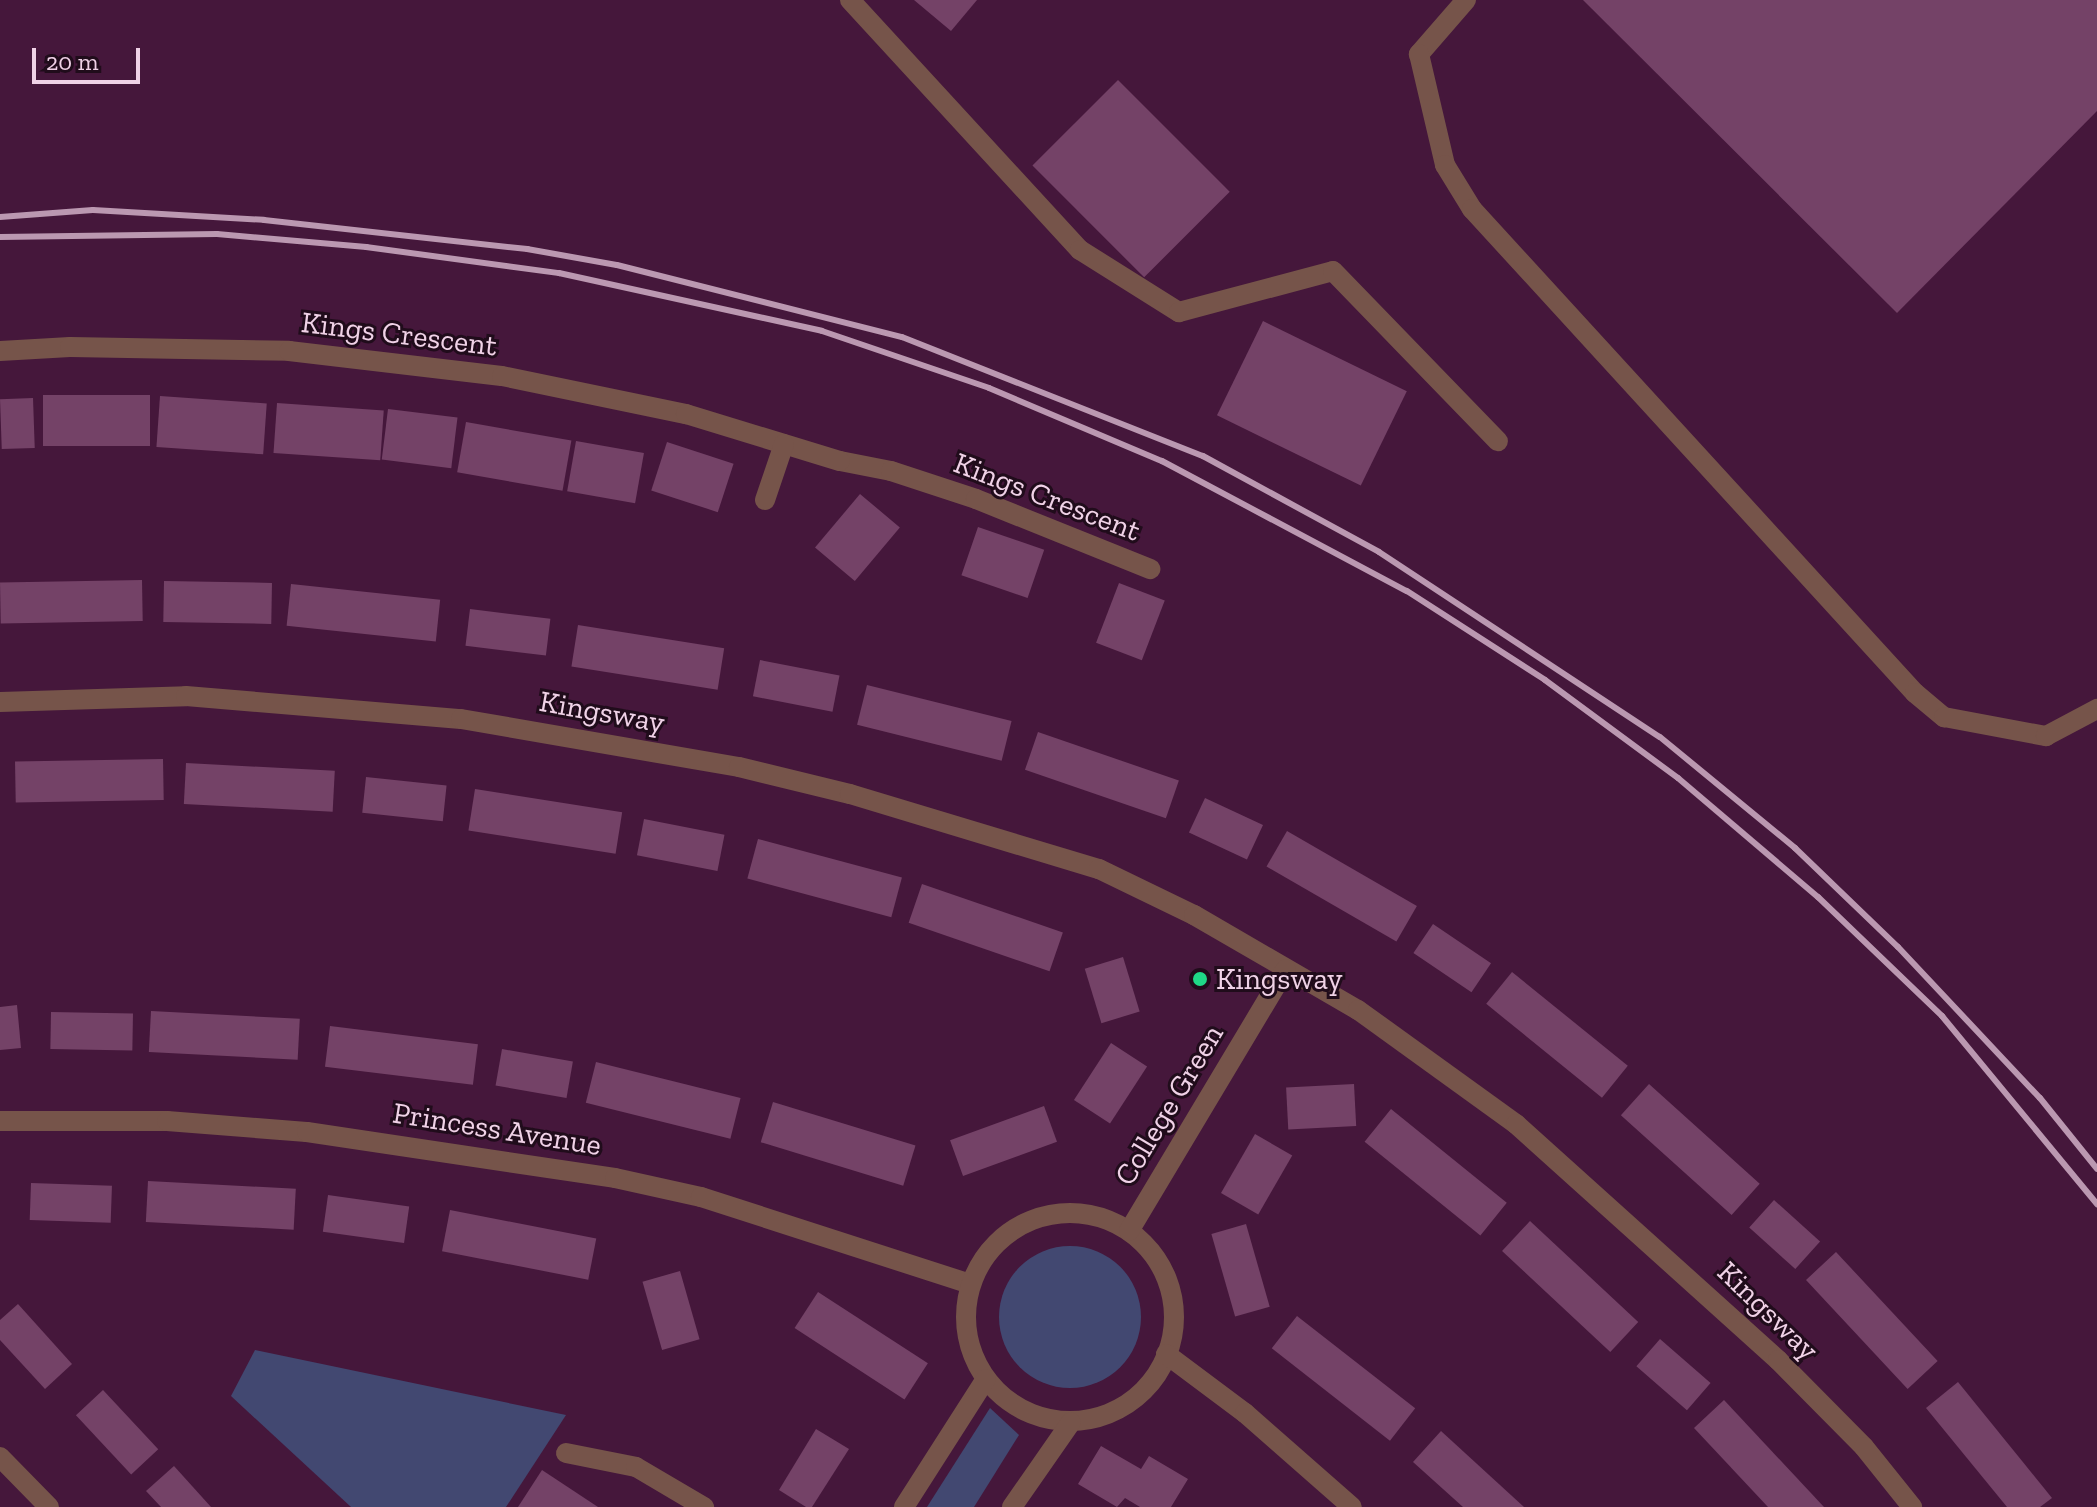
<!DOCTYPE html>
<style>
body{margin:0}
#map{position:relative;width:2097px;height:1507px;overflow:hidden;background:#45173b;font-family:"Zilla Slab",serif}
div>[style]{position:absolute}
.green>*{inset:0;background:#424871}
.round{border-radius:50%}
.building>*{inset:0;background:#744267;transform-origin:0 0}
.service>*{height:20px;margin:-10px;padding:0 10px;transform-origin:10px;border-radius:10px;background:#76544a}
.minor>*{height:20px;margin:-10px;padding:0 10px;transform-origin:10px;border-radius:10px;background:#76544a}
.minor>.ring{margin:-10px;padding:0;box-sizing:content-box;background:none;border:20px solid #76544a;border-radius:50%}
.rail>*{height:6px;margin:-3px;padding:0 3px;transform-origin:3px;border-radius:3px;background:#bb98b1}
.dots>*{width:22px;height:22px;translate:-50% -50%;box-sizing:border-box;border:4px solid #200c1b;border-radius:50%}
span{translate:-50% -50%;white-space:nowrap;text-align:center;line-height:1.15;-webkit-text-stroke:6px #200c1b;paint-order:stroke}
.street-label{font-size:30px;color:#f0d2e7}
.poi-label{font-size:30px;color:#f0d2e7}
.left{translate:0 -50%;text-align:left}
.scale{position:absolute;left:32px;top:48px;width:108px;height:36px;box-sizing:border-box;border:4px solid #f0d2e7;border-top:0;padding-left:10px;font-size:24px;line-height:28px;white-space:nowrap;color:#f0d2e7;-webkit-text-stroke:6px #200c1b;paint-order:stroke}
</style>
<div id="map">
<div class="green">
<div class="round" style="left:999px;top:1246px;width:142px;height:142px"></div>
<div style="clip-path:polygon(255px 1350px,566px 1415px,506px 1507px,351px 1507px,231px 1396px)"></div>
<div style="clip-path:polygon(990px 1408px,1019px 1435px,974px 1507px,927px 1507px)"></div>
</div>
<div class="building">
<div style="clip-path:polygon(914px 0,977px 0,951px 31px)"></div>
<div style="clip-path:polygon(1583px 0,2097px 0,2097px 111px,1897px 313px)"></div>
<div style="left:1118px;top:80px;width:158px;height:121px;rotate:45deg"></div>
<div style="left:1263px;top:321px;width:160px;height:105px;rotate:26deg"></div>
<div style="left:43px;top:395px;width:107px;height:51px"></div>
<div style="left:160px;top:396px;width:107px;height:51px;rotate:4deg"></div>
<div style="left:33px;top:398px;width:50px;height:33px;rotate:88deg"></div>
<div style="left:277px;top:403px;width:107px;height:50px;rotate:4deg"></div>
<div style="left:388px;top:409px;width:70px;height:51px;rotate:7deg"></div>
<div style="left:466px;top:422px;width:107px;height:51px;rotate:10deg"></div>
<div style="left:576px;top:441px;width:69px;height:51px;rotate:10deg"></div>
<div style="left:667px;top:442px;width:70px;height:51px;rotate:18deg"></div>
<div style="left:860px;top:494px;width:52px;height:70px;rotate:40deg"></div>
<div style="left:978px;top:527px;width:70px;height:51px;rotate:19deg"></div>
<div style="left:142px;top:580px;width:41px;height:142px;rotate:89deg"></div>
<div style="left:164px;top:581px;width:108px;height:41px;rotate:1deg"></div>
<div style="left:1119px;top:583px;width:49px;height:64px;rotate:21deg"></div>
<div style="left:291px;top:584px;width:150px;height:42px;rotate:6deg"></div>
<div style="left:470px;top:609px;width:81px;height:37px;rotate:7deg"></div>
<div style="left:578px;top:625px;width:148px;height:42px;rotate:9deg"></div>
<div style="left:760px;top:660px;width:81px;height:37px;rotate:11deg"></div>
<div style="left:867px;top:685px;width:149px;height:41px;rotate:14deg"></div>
<div style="left:1038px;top:732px;width:149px;height:40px;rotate:19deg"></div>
<div style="left:163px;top:759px;width:41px;height:148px;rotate:89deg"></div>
<div style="left:186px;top:763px;width:149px;height:41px;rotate:3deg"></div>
<div style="left:366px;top:777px;width:81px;height:36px;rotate:6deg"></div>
<div style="left:475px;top:789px;width:149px;height:42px;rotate:9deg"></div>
<div style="left:1205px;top:798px;width:64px;height:38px;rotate:25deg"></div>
<div style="left:644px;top:819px;width:82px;height:37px;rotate:11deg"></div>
<div style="left:1287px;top:831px;width:150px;height:41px;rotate:30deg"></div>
<div style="left:758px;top:839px;width:149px;height:41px;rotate:15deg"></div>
<div style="left:922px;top:884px;width:149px;height:41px;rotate:19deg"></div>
<div style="left:1433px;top:924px;width:70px;height:35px;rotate:34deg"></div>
<div style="left:1123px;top:957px;width:57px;height:40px;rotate:73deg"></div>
<div style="left:1512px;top:972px;width:149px;height:41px;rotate:39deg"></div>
<div style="clip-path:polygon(17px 1005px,21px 1048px,0 1050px,0 1007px)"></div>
<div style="left:151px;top:1011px;width:149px;height:41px;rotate:3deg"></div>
<div style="left:51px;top:1012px;width:82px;height:37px;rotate:1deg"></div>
<div style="left:330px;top:1026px;width:149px;height:41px;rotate:7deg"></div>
<div style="left:1111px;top:1043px;width:43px;height:68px;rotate:33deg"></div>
<div style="left:502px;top:1049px;width:72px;height:37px;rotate:10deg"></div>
<div style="left:596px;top:1062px;width:149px;height:42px;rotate:14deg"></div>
<div style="left:1354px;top:1084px;width:42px;height:68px;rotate:87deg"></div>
<div style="left:1649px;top:1084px;width:149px;height:42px;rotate:42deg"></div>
<div style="left:773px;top:1102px;width:149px;height:42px;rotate:17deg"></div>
<div style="left:1044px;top:1106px;width:38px;height:100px;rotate:70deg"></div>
<div style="left:1391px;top:1109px;width:149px;height:42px;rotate:39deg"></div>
<div style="left:1255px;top:1134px;width:43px;height:68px;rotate:30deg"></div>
<div style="left:148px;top:1181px;width:148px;height:41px;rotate:3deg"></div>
<div style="left:31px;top:1183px;width:81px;height:37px;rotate:2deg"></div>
<div style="left:328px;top:1195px;width:82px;height:37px;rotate:8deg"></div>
<div style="left:1774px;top:1200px;width:62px;height:37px;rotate:42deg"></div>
<div style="left:450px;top:1210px;width:149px;height:42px;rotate:11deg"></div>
<div style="left:1530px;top:1221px;width:148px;height:41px;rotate:43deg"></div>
<div style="left:1246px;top:1224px;width:86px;height:36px;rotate:74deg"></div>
<div style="left:1836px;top:1252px;width:149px;height:41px;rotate:47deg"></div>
<div style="left:680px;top:1271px;width:71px;height:39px;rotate:74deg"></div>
<div style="left:818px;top:1292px;width:131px;height:43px;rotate:33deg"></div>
<div style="clip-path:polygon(18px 1304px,72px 1364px,45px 1389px,0 1340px,0 1320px)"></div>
<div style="left:1297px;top:1316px;width:150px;height:41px;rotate:38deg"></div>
<div style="left:1660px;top:1339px;width:67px;height:36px;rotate:41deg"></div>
<div style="clip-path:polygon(1958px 1382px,2052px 1498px,2040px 1507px,2007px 1507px,1926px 1408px)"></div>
<div style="left:103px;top:1390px;width:81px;height:37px;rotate:47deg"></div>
<div style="clip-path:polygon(1724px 1400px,1824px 1507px,1768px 1507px,1694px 1428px)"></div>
<div style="clip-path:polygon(816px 1429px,849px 1449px,812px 1507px,806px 1507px,779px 1490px)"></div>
<div style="clip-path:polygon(1441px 1431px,1524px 1507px,1463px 1507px,1413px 1462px)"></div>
<div style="clip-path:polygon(1101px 1446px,1141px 1469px,1149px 1456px,1188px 1479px,1171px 1507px,1140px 1507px,1125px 1498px,1117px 1507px,1078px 1484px)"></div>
<div style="clip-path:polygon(174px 1466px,211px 1507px,161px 1507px,146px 1491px)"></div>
<div style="clip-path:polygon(542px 1470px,598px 1507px,518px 1507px)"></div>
</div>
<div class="service">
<div style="left:850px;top:0;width:340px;rotate:47.4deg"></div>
<div style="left:1080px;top:250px;width:117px;rotate:32.1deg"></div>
<div style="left:1179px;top:312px;width:159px;rotate:-14.9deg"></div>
<div style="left:1333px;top:271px;width:237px;rotate:45.9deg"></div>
<div style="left:1466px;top:0;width:72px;rotate:131deg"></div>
<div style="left:1419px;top:54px;width:114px;rotate:76.8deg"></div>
<div style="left:1445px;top:165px;width:52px;rotate:58.5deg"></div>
<div style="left:1472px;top:209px;width:656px;rotate:47.53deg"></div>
<div style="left:1915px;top:693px;width:38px;rotate:40deg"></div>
<div style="left:1944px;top:717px;width:104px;rotate:10.6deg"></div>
<div style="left:2046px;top:736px;width:58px;rotate:-27.9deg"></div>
<div style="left:840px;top:461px;width:52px;rotate:11.1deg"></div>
<div style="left:891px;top:471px;width:89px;rotate:18.2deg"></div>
<div style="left:976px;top:499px;width:188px;rotate:21.9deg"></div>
<div style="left:566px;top:1453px;width:71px;rotate:11.3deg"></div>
<div style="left:636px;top:1467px;width:79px;rotate:30.5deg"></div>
</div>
<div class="minor">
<div style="left:0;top:351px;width:70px;rotate:-3.3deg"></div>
<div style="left:70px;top:347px;width:219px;rotate:1deg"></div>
<div style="left:289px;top:351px;width:214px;rotate:6.7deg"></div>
<div style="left:502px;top:376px;width:188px;rotate:11.7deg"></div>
<div style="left:686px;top:414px;width:161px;rotate:17deg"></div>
<div style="left:765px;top:500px;width:59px;rotate:-71.3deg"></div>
<div style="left:0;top:702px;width:186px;rotate:-1.8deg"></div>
<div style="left:186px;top:696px;width:276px;rotate:4.8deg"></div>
<div style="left:461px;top:719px;width:282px;rotate:9.8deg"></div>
<div style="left:739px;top:767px;width:114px;rotate:13.7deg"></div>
<div style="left:850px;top:794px;width:260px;rotate:16.8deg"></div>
<div style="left:1099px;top:869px;width:106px;rotate:25.8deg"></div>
<div style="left:1194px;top:915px;width:190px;rotate:30.1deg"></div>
<div style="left:1358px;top:1010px;width:195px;rotate:35.8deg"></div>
<div style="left:1516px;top:1124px;width:353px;rotate:42deg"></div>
<div style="left:1778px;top:1360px;width:122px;rotate:45.3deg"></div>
<div style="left:1864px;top:1447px;width:77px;rotate:51.3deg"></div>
<div style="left:0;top:1121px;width:167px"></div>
<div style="left:167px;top:1121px;width:140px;rotate:4.5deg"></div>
<div style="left:307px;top:1132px;width:311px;rotate:8.5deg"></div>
<div style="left:615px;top:1178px;width:88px;rotate:12.5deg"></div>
<div style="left:701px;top:1197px;width:283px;rotate:17.9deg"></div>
<div class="ring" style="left:966px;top:1213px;width:188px;height:188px"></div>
<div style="left:1129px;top:1231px;width:305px;rotate:-59.1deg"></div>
<div style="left:1166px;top:1354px;width:99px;rotate:36.8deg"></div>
<div style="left:1245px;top:1413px;width:142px;rotate:41.3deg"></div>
<div style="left:0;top:1457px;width:70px;rotate:45.6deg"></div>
<div style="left:904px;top:1507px;width:152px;rotate:-57.4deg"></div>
<div style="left:1012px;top:1507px;width:103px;rotate:-55.2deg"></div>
</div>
<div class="rail">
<div style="left:0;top:217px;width:93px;rotate:-4.3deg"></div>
<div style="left:93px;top:210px;width:171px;rotate:3.3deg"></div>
<div style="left:264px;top:220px;width:265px;rotate:6.3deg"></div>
<div style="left:527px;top:249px;width:91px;rotate:10.1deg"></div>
<div style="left:617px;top:265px;width:294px;rotate:14.2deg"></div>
<div style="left:902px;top:337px;width:324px;rotate:21.6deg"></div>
<div style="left:1203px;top:456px;width:200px;rotate:28.6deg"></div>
<div style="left:1379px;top:552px;width:336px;rotate:33.4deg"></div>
<div style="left:1660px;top:737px;width:175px;rotate:39.4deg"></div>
<div style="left:1795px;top:848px;width:143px;rotate:43.9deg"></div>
<div style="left:1898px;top:947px;width:207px;rotate:46.8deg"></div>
<div style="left:2040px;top:1098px;width:91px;rotate:51.2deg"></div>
<div style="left:0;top:237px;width:217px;rotate:-0.8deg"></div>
<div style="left:217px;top:234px;width:150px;rotate:5deg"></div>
<div style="left:366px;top:247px;width:195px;rotate:7.7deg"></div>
<div style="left:559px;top:273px;width:269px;rotate:12.4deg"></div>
<div style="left:822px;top:331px;width:176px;rotate:18.8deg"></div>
<div style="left:989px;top:388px;width:188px;rotate:22.9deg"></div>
<div style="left:1162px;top:461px;width:277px;rotate:28deg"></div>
<div style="left:1407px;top:591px;width:164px;rotate:32.8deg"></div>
<div style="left:1545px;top:680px;width:165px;rotate:36.4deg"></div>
<div style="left:1678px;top:778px;width:184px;rotate:40.4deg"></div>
<div style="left:1818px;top:897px;width:172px;rotate:43.8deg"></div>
<div style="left:1942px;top:1016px;width:244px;rotate:50.5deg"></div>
</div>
<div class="dots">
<div style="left:1200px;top:979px;background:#1fd887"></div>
</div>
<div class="street-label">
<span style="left:399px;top:334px;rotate:7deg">Kings Crescent</span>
<span style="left:1047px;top:497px;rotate:21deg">Kings Crescent</span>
<span style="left:602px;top:712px;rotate:10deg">Kingsway</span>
<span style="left:1169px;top:1105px;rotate:-59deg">College Green</span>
<span style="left:497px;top:1129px;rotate:9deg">Princess Avenue</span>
<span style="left:1768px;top:1311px;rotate:44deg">Kingsway</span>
</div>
<div class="poi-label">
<span class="left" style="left:1216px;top:979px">Kingsway</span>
</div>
<div class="scale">20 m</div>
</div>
